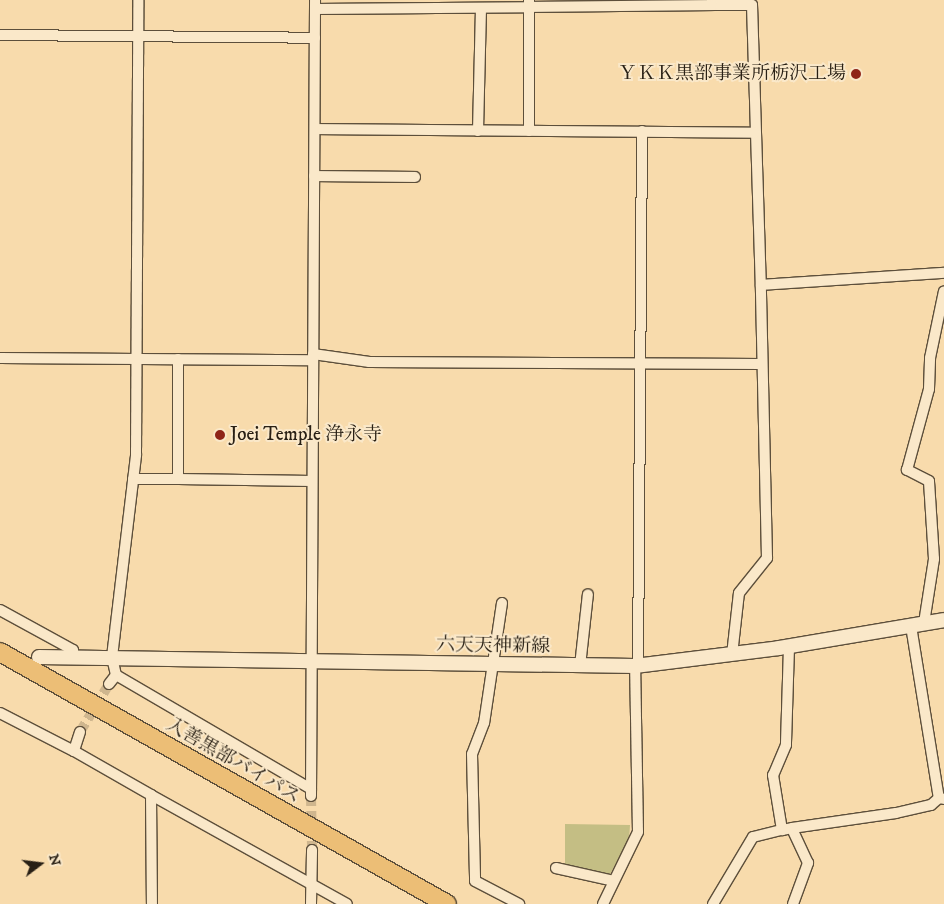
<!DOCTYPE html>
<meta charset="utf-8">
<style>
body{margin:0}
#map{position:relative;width:944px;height:904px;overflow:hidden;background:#f8dbac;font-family:"IM FELL DW Pica","Noto Serif JP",serif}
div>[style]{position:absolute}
.green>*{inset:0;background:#c4be84}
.street-tunnel>*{height:10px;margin-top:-5px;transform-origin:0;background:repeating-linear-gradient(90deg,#cfb68e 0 10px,transparent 0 15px)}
.roads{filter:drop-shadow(1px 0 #5d4f3b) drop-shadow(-1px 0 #5d4f3b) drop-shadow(0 1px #5d4f3b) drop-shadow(0 -1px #5d4f3b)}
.street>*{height:10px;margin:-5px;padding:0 5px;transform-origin:5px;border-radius:5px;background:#fae8c9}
.secondary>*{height:14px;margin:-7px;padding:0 7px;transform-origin:7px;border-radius:7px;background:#fae8c9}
.highway>*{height:18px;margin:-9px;padding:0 9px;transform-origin:9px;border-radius:9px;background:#ecbe76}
.dots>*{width:14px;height:14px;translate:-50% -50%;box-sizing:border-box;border:2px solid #fae8c9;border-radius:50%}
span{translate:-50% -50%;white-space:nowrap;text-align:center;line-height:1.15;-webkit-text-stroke:4px #fae8c9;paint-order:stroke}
.poi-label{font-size:19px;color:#292015}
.right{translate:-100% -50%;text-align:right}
.left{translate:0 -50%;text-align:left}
.street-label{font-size:19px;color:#292015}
.north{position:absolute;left:15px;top:839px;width:50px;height:50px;-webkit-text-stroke:4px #fae8c9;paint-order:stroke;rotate:75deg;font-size:14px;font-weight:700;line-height:20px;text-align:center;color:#292015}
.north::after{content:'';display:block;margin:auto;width:18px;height:22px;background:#292015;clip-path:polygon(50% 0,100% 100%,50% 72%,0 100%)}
</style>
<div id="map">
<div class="green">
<div style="clip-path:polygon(565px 824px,630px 825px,629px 840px,609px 876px,565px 865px)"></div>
</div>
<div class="street-tunnel">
<div style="left:80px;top:732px;width:56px;rotate:-58.9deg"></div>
<div style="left:311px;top:796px;width:54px;rotate:88.9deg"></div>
</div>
<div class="roads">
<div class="street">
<div style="left:712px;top:0;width:5px;rotate:90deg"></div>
<div style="left:712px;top:5px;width:40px"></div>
<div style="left:752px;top:5px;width:280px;rotate:88.2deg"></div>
<div style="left:761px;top:285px;width:183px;rotate:-3.8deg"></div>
<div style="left:315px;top:9px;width:214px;rotate:-0.5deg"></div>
<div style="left:529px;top:7px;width:7px;rotate:-90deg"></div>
<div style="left:0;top:35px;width:315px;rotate:0.5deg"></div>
<div style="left:315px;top:129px;width:439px;rotate:0.5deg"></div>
<div style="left:478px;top:131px;width:123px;rotate:-88.6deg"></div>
<div style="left:529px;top:131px;width:124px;rotate:-90deg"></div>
<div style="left:529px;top:7px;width:183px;rotate:-0.6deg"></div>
<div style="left:314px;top:176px;width:101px;rotate:0.6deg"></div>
<div style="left:313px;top:354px;width:57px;rotate:8.1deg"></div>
<div style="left:369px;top:362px;width:392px;rotate:0.3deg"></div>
<div style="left:0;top:358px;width:313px;rotate:0.4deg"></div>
<div style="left:178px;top:359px;width:120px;rotate:90deg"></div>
<div style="left:178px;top:479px;width:134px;rotate:0.9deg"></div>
<div style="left:133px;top:479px;width:45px"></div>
<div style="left:502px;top:603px;width:121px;rotate:98.5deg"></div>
<div style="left:484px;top:723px;width:33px;rotate:111deg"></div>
<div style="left:472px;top:754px;width:127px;rotate:88.6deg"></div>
<div style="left:475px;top:881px;width:50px;rotate:27.6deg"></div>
<div style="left:0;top:610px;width:83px;rotate:28.7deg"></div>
<div style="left:73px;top:650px;width:8px;rotate:83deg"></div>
<div style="left:924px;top:623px;width:65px;rotate:-81.1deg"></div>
<div style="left:934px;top:559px;width:78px;rotate:-93.7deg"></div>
<div style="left:929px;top:481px;width:25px;rotate:-153deg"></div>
<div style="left:907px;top:470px;width:84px;rotate:-74.8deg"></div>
<div style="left:929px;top:389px;width:31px;rotate:-88deg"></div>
<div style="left:930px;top:358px;width:68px;rotate:-78.2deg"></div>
<div style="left:911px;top:626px;width:174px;rotate:80.8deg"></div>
<div style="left:939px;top:798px;width:5px;rotate:11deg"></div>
<div style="left:789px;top:647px;width:98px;rotate:91.8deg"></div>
<div style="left:786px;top:745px;width:33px;rotate:113deg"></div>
<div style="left:773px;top:775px;width:56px;rotate:80.7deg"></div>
<div style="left:782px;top:830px;width:10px;rotate:-11deg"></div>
<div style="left:732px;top:655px;width:62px;rotate:-83.6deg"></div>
<div style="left:739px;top:593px;width:45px;rotate:-51.3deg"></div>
<div style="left:767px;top:558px;width:273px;rotate:-91.3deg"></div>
<div style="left:580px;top:666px;width:72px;rotate:-83.7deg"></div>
<div style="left:638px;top:666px;width:535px;rotate:-89.57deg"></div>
<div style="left:116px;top:675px;width:226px;rotate:30.3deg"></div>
<div style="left:109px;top:684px;width:11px;rotate:-52deg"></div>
<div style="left:116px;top:675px;width:18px;rotate:-103deg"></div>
<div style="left:112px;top:657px;width:203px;rotate:-83.2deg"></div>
<div style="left:136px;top:455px;width:455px;rotate:-89.7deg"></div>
<div style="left:0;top:713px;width:83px;rotate:27.2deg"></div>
<div style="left:80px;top:732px;width:20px;rotate:108deg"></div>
<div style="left:74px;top:751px;width:89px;rotate:29.7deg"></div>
<div style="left:151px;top:795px;width:109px;rotate:89.5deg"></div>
<div style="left:151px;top:795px;width:224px;rotate:29.1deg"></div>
<div style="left:311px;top:796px;width:796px;rotate:-89.71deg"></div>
<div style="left:556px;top:868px;width:59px;rotate:12.6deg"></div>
<div style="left:311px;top:904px;width:54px;rotate:-88.9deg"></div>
<div style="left:603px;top:904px;width:80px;rotate:-64.1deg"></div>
<div style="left:638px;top:832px;width:166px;rotate:-91deg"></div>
<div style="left:713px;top:904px;width:78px;rotate:-59.2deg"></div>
<div style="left:753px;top:837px;width:30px;rotate:-14deg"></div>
<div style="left:793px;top:904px;width:44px;rotate:-69.9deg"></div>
<div style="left:808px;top:863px;width:38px;rotate:-115deg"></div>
<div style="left:792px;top:828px;width:105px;rotate:-8.2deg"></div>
<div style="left:896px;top:813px;width:36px;rotate:-13deg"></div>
<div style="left:931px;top:805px;width:11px;rotate:-41deg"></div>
</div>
<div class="secondary">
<div style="left:39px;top:657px;width:596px;rotate:0.87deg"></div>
<div style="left:635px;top:666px;width:145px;rotate:-7.1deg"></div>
<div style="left:779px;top:648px;width:167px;rotate:-9.6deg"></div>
</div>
<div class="highway">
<div style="left:0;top:652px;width:513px;rotate:29.41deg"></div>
</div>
</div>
<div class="dots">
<div style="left:856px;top:74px;background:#8f2418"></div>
<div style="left:220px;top:435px;background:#8f2418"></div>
</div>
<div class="poi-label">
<span class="right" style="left:846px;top:74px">ＹＫＫ黒部事業所栃沢工場</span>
<span class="left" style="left:230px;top:435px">Joei Temple 浄永寺</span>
</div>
<div class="street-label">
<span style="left:493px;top:646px;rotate:1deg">六天天神新線</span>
<span style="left:233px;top:761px;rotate:30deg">入善黒部バイパス</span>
</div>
<div class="north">N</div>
</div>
